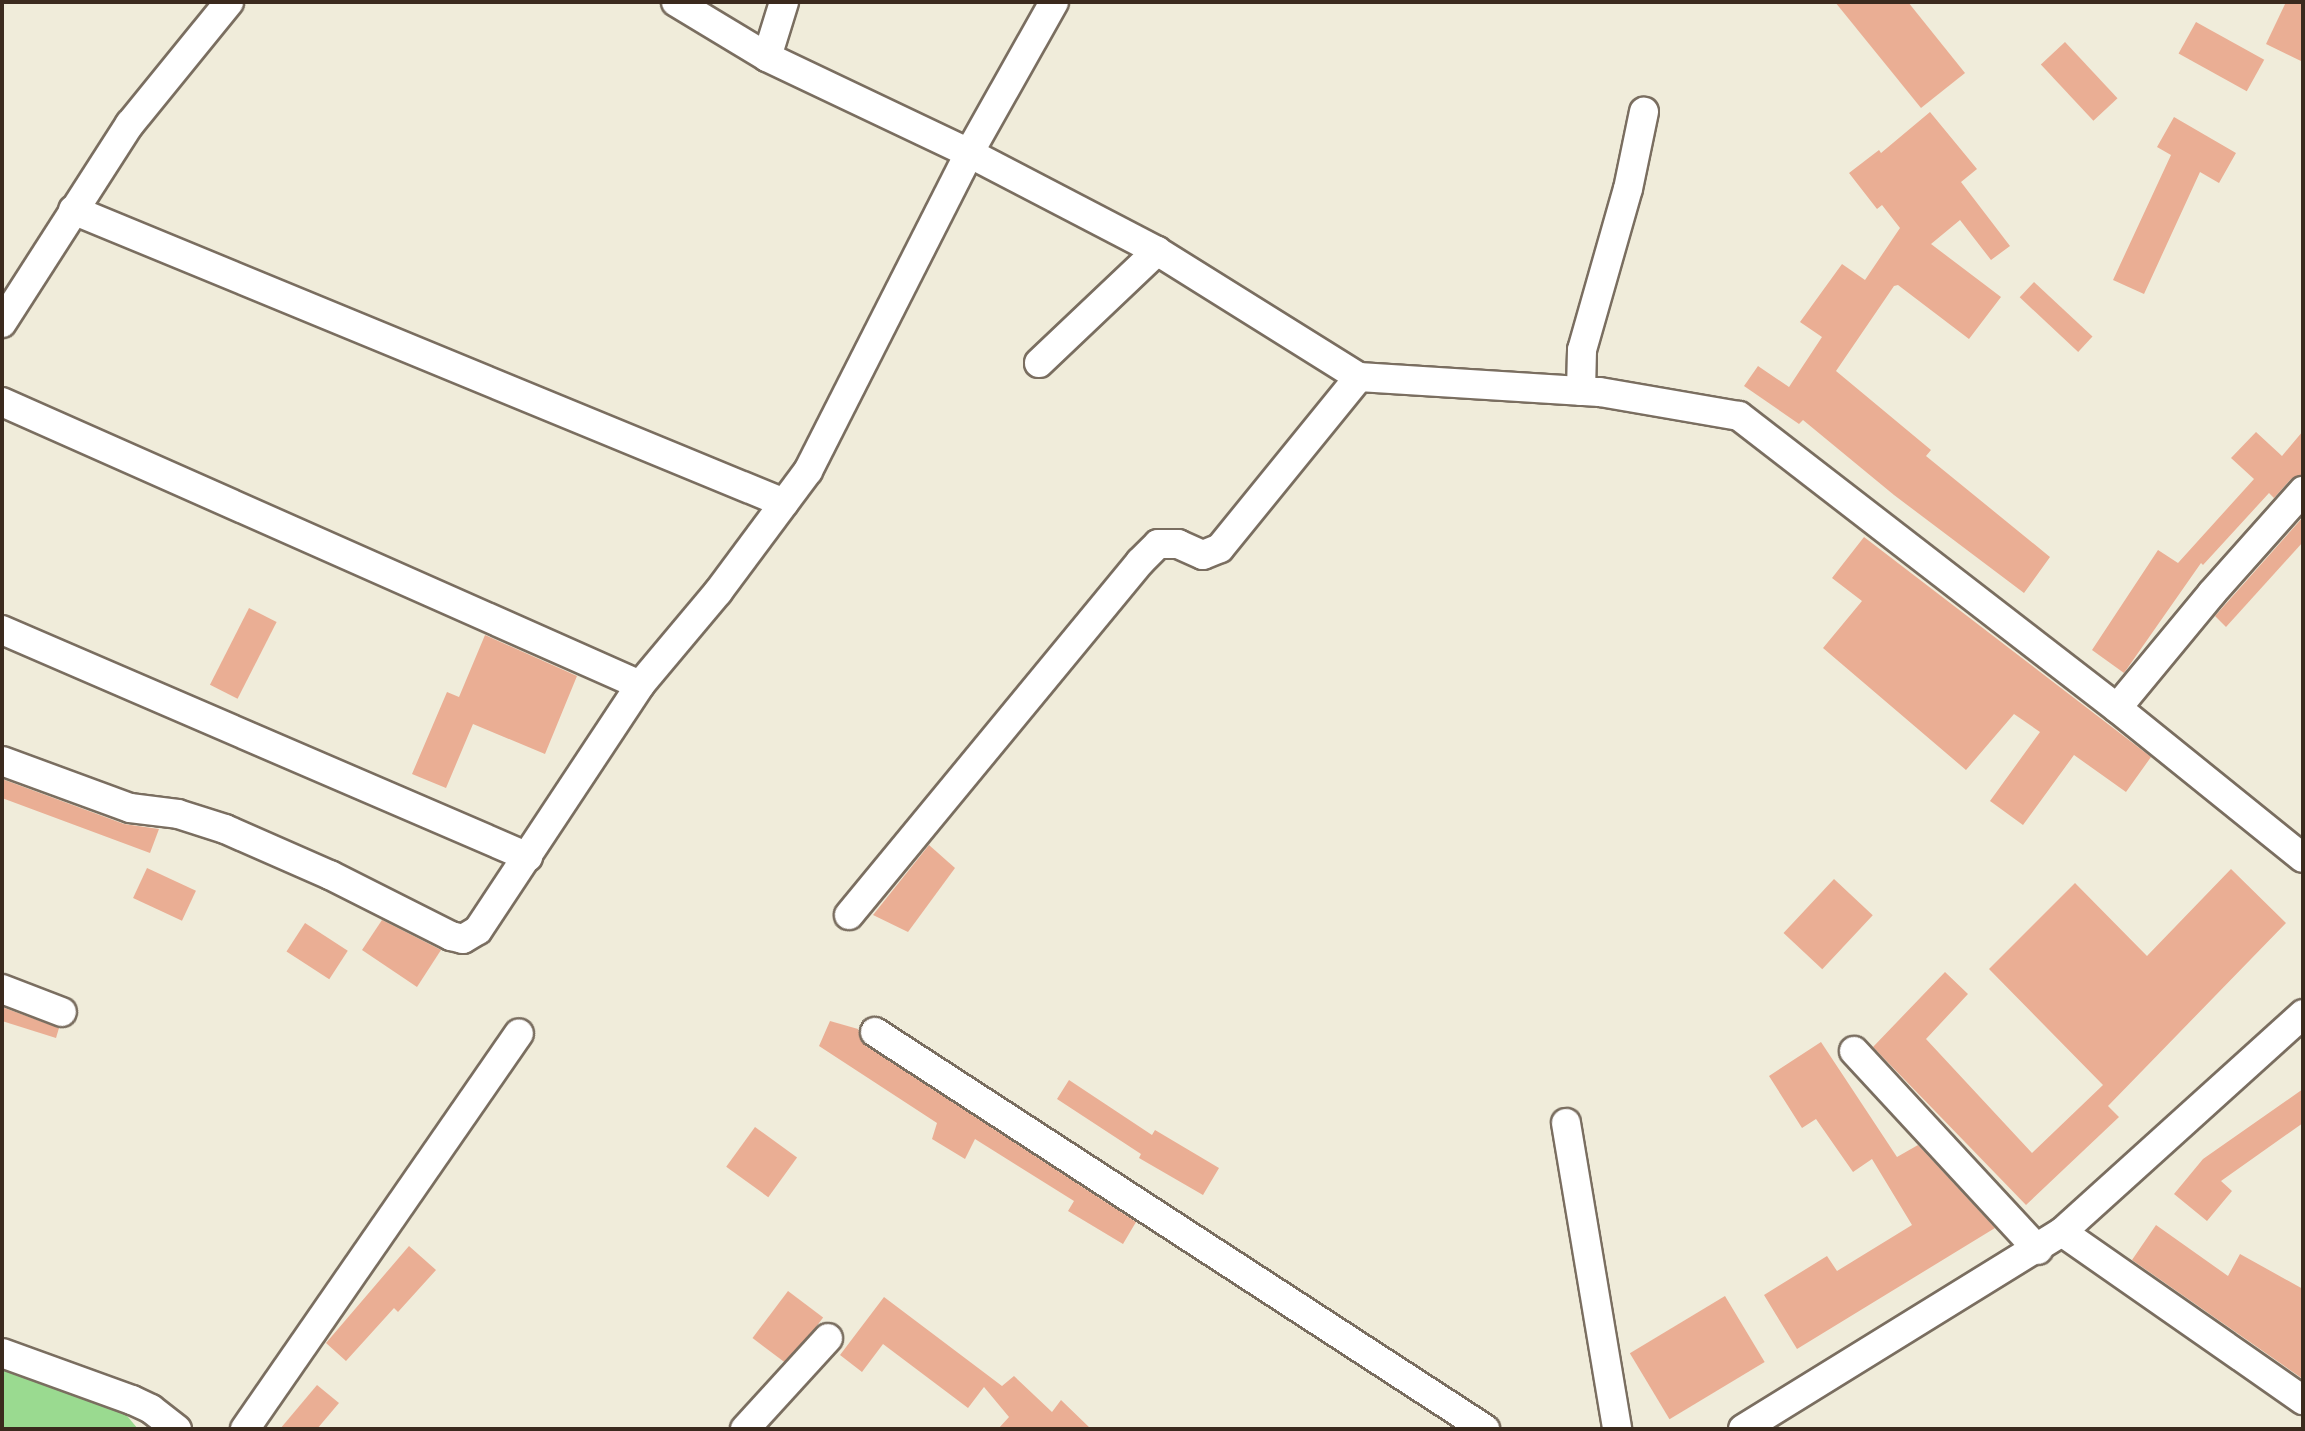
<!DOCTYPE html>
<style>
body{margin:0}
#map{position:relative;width:2305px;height:1431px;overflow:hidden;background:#f0ecda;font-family:"Architects Daughter",sans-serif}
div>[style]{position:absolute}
.green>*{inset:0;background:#9ada90}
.building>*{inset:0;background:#eaae94;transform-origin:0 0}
.roads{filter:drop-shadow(2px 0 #7a6e60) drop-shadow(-2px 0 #7a6e60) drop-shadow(0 2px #7a6e60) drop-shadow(0 -2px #7a6e60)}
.minor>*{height:28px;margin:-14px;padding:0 14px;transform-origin:14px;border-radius:14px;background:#fff}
span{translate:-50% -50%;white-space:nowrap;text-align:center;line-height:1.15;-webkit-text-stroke:6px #f6f6f2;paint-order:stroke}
.frame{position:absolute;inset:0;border:4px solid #3b2a1e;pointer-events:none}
</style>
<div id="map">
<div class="green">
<div style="clip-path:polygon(2px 1365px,118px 1405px,138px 1429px,2px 1429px)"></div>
</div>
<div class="building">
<div style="clip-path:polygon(1835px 2px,1908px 2px,1965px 73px,1921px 108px)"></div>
<div style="clip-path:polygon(2286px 2px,2303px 2px,2303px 62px,2266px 44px)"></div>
<div style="left:2196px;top:22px;width:78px;height:36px;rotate:29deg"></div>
<div style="left:2065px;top:42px;width:77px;height:33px;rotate:47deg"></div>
<div style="clip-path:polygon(1930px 112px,1977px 169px,1961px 182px,2010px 246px,1991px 260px,1960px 220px,1931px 244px,2001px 297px,1969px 339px,1898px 285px,1894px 286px,1836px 371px,1931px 450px,1926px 456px,2050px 557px,2024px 593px,1894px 495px,1803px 420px,1799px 424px,1744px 386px,1758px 366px,1789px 387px,1822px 337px,1800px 322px,1842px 264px,1865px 280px,1900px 228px,1882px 205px,1877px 209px,1849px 173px,1879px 150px,1881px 153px)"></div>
<div style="clip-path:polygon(2174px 117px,2236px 153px,2219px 183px,2200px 172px,2144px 294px,2113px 280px,2171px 155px,2157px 147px)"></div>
<div style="left:2034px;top:282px;width:80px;height:21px;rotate:43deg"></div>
<div style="clip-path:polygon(2303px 431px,2303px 474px,2291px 479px,2274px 498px,2269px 493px,2203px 565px,2201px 563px,2124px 673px,2092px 650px,2158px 550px,2178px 563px,2254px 479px,2231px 458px,2256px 432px,2282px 456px)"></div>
<div style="clip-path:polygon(2303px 517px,2303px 542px,2226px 627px,2215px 616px)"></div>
<div style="clip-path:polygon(1864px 537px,2151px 757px,2126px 792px,2074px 755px,2023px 825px,1990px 801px,2040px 732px,2014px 714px,1966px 770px,1823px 648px,1862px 601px,1832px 578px)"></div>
<div style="left:249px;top:608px;width:31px;height:86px;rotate:27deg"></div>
<div style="clip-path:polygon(485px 635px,577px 676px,545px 754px,473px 724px,446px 788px,412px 774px,447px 692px,459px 697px)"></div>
<div style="clip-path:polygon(2px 779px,124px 824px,159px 829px,150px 853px,2px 798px)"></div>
<div style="clip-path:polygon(929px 845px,955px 868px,908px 932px,873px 915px)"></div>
<div style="left:147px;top:868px;width:54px;height:33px;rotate:25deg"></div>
<div style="clip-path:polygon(2231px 869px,2286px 923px,2108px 1106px,2119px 1117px,2026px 1205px,1873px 1047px,1945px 972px,1968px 994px,1926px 1039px,2032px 1153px,2103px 1085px,1989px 969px,2075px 883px,2147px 956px)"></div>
<div style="left:1834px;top:879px;width:53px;height:74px;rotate:43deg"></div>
<div style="clip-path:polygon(382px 920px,441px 950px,417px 987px,362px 950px)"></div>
<div style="left:305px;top:923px;width:51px;height:34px;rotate:33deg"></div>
<div style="clip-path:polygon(2px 1007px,59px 1028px,56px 1038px,2px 1021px)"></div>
<div style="clip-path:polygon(830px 1021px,858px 1029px,866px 1046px,1136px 1222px,1123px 1244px,1068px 1211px,1074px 1201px,975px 1139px,965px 1159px,932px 1139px,937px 1123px,819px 1046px)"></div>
<div style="clip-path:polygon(1821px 1042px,1897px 1157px,1918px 1145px,1995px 1228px,1797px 1349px,1764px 1295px,1827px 1256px,1837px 1271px,1912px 1225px,1872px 1159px,1853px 1172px,1816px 1119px,1802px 1128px,1769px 1076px)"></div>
<div style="clip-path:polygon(1069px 1080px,1152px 1135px,1155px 1130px,1219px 1168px,1203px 1195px,1139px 1158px,1141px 1154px,1057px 1099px)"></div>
<div style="clip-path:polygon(2303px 1089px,2303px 1123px,2221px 1181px,2232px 1191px,2207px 1221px,2174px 1194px,2203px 1159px)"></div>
<div style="left:755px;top:1127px;width:52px;height:49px;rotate:36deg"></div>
<div style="clip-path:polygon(2156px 1225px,2228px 1276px,2240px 1254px,2303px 1289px,2303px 1379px,2132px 1260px)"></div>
<div style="clip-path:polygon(409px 1246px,436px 1270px,398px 1312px,394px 1308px,346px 1361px,326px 1343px)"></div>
<div style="left:788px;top:1291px;width:44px;height:59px;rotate:37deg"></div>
<div style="left:1725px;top:1296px;width:77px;height:111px;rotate:59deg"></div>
<div style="clip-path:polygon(884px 1297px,1002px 1386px,1014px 1376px,1052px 1412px,1061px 1400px,1091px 1429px,998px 1429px,1009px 1417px,984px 1387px,968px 1408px,883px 1344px,862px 1372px,840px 1355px)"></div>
<div style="clip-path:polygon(317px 1385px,339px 1403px,317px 1429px,280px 1429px)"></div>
</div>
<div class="roads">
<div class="minor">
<div style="left:676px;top:2px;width:106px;rotate:31.1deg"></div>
<div style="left:767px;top:57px;width:224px;rotate:25.4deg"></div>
<div style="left:969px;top:153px;width:212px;rotate:27.5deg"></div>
<div style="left:1157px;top:251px;width:238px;rotate:32deg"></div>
<div style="left:1359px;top:377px;width:241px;rotate:3.6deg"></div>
<div style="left:1600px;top:392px;width:141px;rotate:9.8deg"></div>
<div style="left:1739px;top:416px;width:478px;rotate:37.7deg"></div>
<div style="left:2117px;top:708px;width:239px;rotate:38.9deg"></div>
<div style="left:767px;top:57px;width:58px;rotate:-72.8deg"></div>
<div style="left:73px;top:210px;width:769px;rotate:22.4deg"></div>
<div style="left:2px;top:323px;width:237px;rotate:-57.3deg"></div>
<div style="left:130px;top:124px;width:157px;rotate:-50.9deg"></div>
<div style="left:1039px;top:363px;width:163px;rotate:-43.5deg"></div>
<div style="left:1581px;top:391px;width:41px;rotate:-88.6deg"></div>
<div style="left:1582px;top:350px;width:167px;rotate:-74.1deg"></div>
<div style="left:1628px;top:189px;width:79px;rotate:-78.3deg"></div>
<div style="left:2px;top:402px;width:698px;rotate:23.92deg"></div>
<div style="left:2px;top:630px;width:573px;rotate:23.34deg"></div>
<div style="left:2117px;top:708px;width:149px;rotate:-50.4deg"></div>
<div style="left:2212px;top:593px;width:137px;rotate:-48.3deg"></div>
<div style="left:2px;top:761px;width:136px;rotate:20.2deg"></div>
<div style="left:130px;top:808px;width:48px;rotate:7.1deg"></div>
<div style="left:178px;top:814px;width:49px;rotate:17.7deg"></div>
<div style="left:225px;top:829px;width:115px;rotate:23.7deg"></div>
<div style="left:330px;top:875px;width:136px;rotate:26.8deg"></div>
<div style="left:451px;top:936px;width:12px;rotate:14deg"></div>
<div style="left:463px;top:939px;width:17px;rotate:-31deg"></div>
<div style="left:478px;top:930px;width:294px;rotate:-56.5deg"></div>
<div style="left:640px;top:685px;width:121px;rotate:-50deg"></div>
<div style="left:718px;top:592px;width:151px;rotate:-53.4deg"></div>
<div style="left:808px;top:471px;width:356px;rotate:-63.1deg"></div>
<div style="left:969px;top:153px;width:173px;rotate:-60.6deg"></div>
<div style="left:849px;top:915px;width:457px;rotate:-50.5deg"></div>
<div style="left:1140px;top:562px;width:25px;rotate:-45deg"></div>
<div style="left:1158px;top:544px;width:20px"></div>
<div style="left:1178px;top:544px;width:27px;rotate:24deg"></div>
<div style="left:1203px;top:555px;width:18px;rotate:-22deg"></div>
<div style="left:1220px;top:548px;width:220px;rotate:-50.9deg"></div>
<div style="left:2px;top:989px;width:64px;rotate:21deg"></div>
<div style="left:875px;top:1032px;width:728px;rotate:33.06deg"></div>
<div style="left:1854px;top:1051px;width:271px;rotate:47.2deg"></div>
<div style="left:1566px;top:1123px;width:310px;rotate:80.5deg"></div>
<div style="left:2062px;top:1232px;width:294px;rotate:34.9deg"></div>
<div style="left:2px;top:1353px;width:138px;rotate:19.9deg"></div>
<div style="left:132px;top:1400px;width:21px;rotate:25deg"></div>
<div style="left:151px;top:1409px;width:33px;rotate:38deg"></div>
<div style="left:245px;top:1429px;width:481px;rotate:-55.3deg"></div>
<div style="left:745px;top:1429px;width:123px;rotate:-47.6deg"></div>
<div style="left:1743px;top:1429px;width:375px;rotate:-31.7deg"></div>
<div style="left:2062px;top:1232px;width:325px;rotate:-42.1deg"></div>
</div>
</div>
<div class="frame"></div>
</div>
